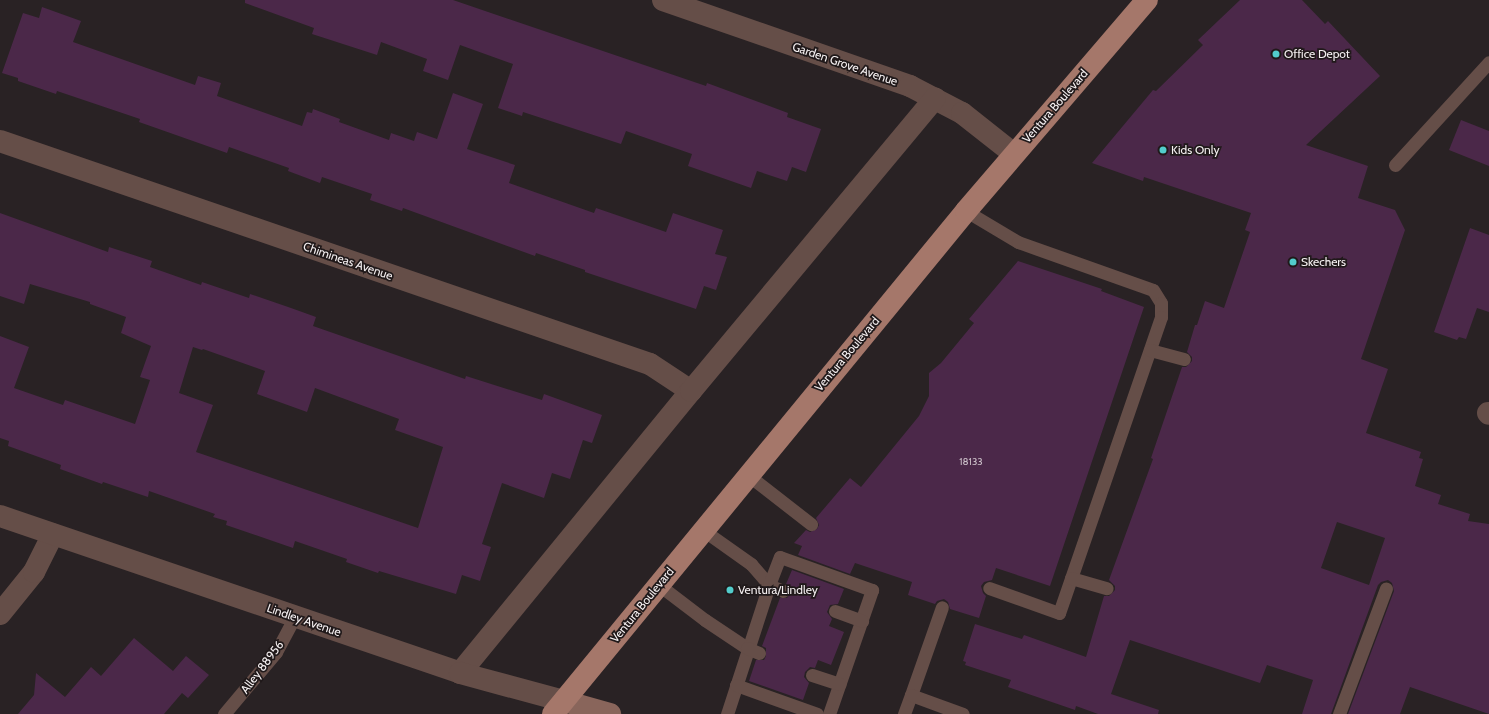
<!DOCTYPE html>
<style>
body{margin:0}
#map{position:relative;width:1489px;height:714px;overflow:hidden;background:#292224;font-family:Cabin,sans-serif}
div>[style]{position:absolute}
.building>*{inset:0;background:#4b2849}
.service>*{height:13px;margin:-6.5px;padding:0 6.5px;transform-origin:6.5px;border-radius:6.5px;background:#654e48}
.minor>*{height:22px;margin:-11px;padding:0 11px;transform-origin:11px;border-radius:11px;background:#654e48}
.tertiary>*{height:22px;margin:-11px;padding:0 11px;transform-origin:11px;border-radius:11px;background:#654e48}
.secondary>*{height:22px;margin:-11px;padding:0 11px;transform-origin:11px;border-radius:11px;background:#89655b}
.primary>*{height:22px;margin:-11px;padding:0 11px;transform-origin:11px;border-radius:11px;background:#a5776a}
.dots>*{width:11px;height:11px;translate:-50% -50%;box-sizing:border-box;border:2px solid #20191a;border-radius:50%}
span{translate:-50% -50%;white-space:nowrap;text-align:center;line-height:1.15;-webkit-text-stroke:3.5px #20191a;paint-order:stroke}
.number-label{font-size:10px;color:#cabec7}
.number-label span{-webkit-text-stroke-width:0}
.poi-label{font-size:12px;color:#f5f0f1}
.left{translate:0 -50%;text-align:left}
.street-label{font-size:12px;color:#f5f0f1}
</style>
<div id="map">
<div class="building">
<div style="clip-path:polygon(245px 0,453px 0,706px 86px,707px 83px,788px 113px,787px 117px,821px 129px,806px 172px,792px 167px,787px 181px,757px 171px,751px 188px,688px 166px,692px 154px,626px 131px,621px 144px,523px 112px,522px 116px,498px 108px,513px 64px,460px 45px,448px 80px,423px 71px,427px 59px,381px 42px,377px 55px,312px 34px,314px 28px,245px 3px)"></div>
<div style="clip-path:polygon(evenodd,1240px 0,1302px 0,1325px 24px,1328px 21px,1380px 76px,1306px 145px,1368px 166px,1358px 198px,1395px 210px,1405px 230px,1361px 359px,1388px 369px,1366px 433px,1421px 452px,1419px 458px,1423px 459px,1415px 486px,1441px 495px,1438px 504px,1470px 514px,1468px 521px,1489px 524px,1489px 714px,1410px 687px,1400px 714px,1348px 714px,1394px 591px,1392px 583px,1388px 580px,1381px 582px,1378px 585px,1331px 714px,1302px 714px,1313px 680px,1267px 665px,1260px 683px,1130px 640px,1111px 694px,1159px 710px,1158px 714px,1098px 714px,1076px 706px,1075px 710px,1008px 687px,1011px 680px,965px 665px,966px 662px,963px 661px,975px 624px,1022px 639px,1024px 635px,1086px 657px,1104px 596px,1109px 596px,1115px 590px,1115px 586px,1109px 580px,1153px 459px,1151px 458px,1182px 367px,1186px 367px,1192px 361px,1192px 357px,1187px 352px,1195px 325px,1197px 325px,1205px 301px,1224px 308px,1250px 232px,1245px 230px,1251px 213px,1144px 177px,1143px 181px,1092px 163px,1153px 90px,1156px 91px,1203px 45px,1198px 40px,1240px 0,1337px 522px,1385px 538px,1369px 585px,1321px 568px,1337px 522px)"></div>
<div style="clip-path:polygon(42px 7px,81px 21px,73px 42px,195px 85px,198px 76px,221px 83px,217px 96px,302px 126px,307px 112px,312px 113px,313px 109px,340px 119px,339px 122px,389px 140px,391px 133px,414px 141px,417px 132px,437px 139px,453px 93px,483px 104px,467px 149px,515px 165px,509px 183px,594px 213px,596px 208px,666px 232px,673px 213px,723px 230px,715px 254px,727px 257px,716px 290px,704px 286px,696px 309px,585px 272px,585px 270px,536px 253px,535px 256px,403px 208px,402px 211px,370px 200px,372px 194px,322px 177px,320px 183px,288px 171px,289px 168px,229px 147px,227px 153px,139px 122px,140px 119px,57px 91px,56px 94px,18px 81px,18px 78px,2px 73px,23px 13px,39px 18px)"></div>
<div style="clip-path:polygon(1461px 120px,1489px 131px,1489px 166px,1449px 150px)"></div>
<div style="clip-path:polygon(evenodd,0 213px,108px 252px,109px 247px,152px 261px,150px 267px,201px 285px,202px 282px,249px 298px,250px 294px,291px 308px,316px 317px,313px 326px,465px 379px,466px 376px,542px 400px,544px 394px,602px 415px,592px 443px,583px 440px,570px 479px,552px 473px,544px 498px,502px 483px,482px 544px,491px 547px,480px 581px,462px 575px,456px 594px,379px 571px,378px 573px,346px 562px,347px 559px,295px 541px,293px 548px,226px 525px,227px 521px,213px 517px,215px 514px,149px 491px,148px 497px,103px 482px,102px 484px,60px 469px,61px 465px,8px 446px,9px 441px,0 438px,0 336px,29px 347px,14px 388px,63px 405px,65px 400px,135px 424px,150px 380px,140px 377px,151px 346px,121px 333px,126px 317px,90px 304px,90px 302px,30px 284px,24px 304px,0 296px,0 213px,193px 347px,202px 350px,203px 349px,265px 371px,257px 394px,307px 412px,315px 388px,399px 419px,395px 430px,443px 447px,418px 528px,196px 452px,213px 405px,179px 393px,193px 347px)"></div>
<div style="clip-path:polygon(1470px 228px,1489px 235px,1489px 312px,1477px 308px,1466px 339px,1459px 337px,1457px 340px,1434px 332px)"></div>
<div style="clip-path:polygon(1018px 261px,1102px 289px,1101px 291px,1144px 307px,1050px 586px,996px 568px,992px 580px,984px 582px,981px 586px,983px 593px,986px 596px,979px 618px,950px 609px,948px 602px,944px 599px,937px 601px,935px 604px,908px 595px,912px 582px,855px 563px,850px 574px,798px 555px,802px 546px,794px 543px,806px 530px,810px 532px,817px 529px,819px 525px,816px 518px,850px 478px,861px 487px,919px 416px,929px 396px,929px 373px,941px 363px,974px 323px,969px 319px)"></div>
<div style="clip-path:polygon(792px 570px,844px 589px,838px 604px,830px 605px,827px 612px,832px 619px,829px 626px,844px 632px,831px 665px,818px 660px,815px 668px,810px 667px,805px 672px,804px 677px,809px 683px,803px 700px,749px 681px,756px 660px,764px 660px,766px 656px,766px 648px,762px 646px,780px 598px,787px 598px,790px 594px,790px 587px,786px 584px)"></div>
<div style="clip-path:polygon(134px 638px,173px 671px,186px 656px,209px 675px,188px 698px,182px 693px,164px 714px,18px 714px,34px 695px,36px 673px,65px 697px,91px 667px,101px 676px)"></div>
</div>
<div class="service">
<div style="left:1395px;top:165px;width:139px;rotate:-47.6deg"></div>
<div style="left:966px;top:211px;width:61px;rotate:30.8deg"></div>
<div style="left:1018px;top:242px;width:143px;rotate:19.6deg"></div>
<div style="left:1153px;top:290px;width:15px;rotate:58deg"></div>
<div style="left:1161px;top:303px;width:14px;rotate:90deg"></div>
<div style="left:1161px;top:317px;width:313px;rotate:109deg"></div>
<div style="left:1059px;top:613px;width:74px;rotate:-160.3deg"></div>
<div style="left:1150px;top:350px;width:35px;rotate:15deg"></div>
<div style="left:748px;top:475px;width:80px;rotate:37.9deg"></div>
<div style="left:703px;top:530px;width:59px;rotate:35.3deg"></div>
<div style="left:751px;top:564px;width:28px;rotate:49deg"></div>
<div style="left:769px;top:585px;width:136px;rotate:108deg"></div>
<div style="left:1071px;top:578px;width:37px;rotate:16deg"></div>
<div style="left:659px;top:585px;width:58px;rotate:37.3deg"></div>
<div style="left:705px;top:620px;width:50px;rotate:33.7deg"></div>
<div style="left:747px;top:648px;width:13px;rotate:23deg"></div>
<div style="left:783px;top:591px;width:15px;rotate:-157deg"></div>
<div style="left:769px;top:585px;width:30px;rotate:-69deg"></div>
<div style="left:780px;top:557px;width:98px;rotate:19.7deg"></div>
<div style="left:872px;top:590px;width:131px;rotate:109.1deg"></div>
<div style="left:835px;top:611px;width:29px;rotate:20deg"></div>
<div style="left:812px;top:675px;width:29px;rotate:18deg"></div>
<div style="left:736px;top:685px;width:86px;rotate:19.7deg"></div>
<div style="left:911px;top:695px;width:93px;rotate:-70.6deg"></div>
<div style="left:224px;top:714px;width:81px;rotate:-50deg"></div>
<div style="left:276px;top:652px;width:40px;rotate:-62deg"></div>
<div style="left:904px;top:714px;width:20px;rotate:-70deg"></div>
<div style="left:911px;top:695px;width:55px;rotate:20.1deg"></div>
<div style="left:1339px;top:714px;width:134px;rotate:-69.5deg"></div>
</div>
<div class="minor">
<div style="left:663px;top:0;width:262px;rotate:19.2deg"></div>
<div style="left:910px;top:86px;width:59px;rotate:27.4deg"></div>
<div style="left:962px;top:113px;width:66px;rotate:38.3deg"></div>
<div style="left:0;top:141px;width:687px;rotate:18.94deg"></div>
<div style="left:650px;top:364px;width:49px;rotate:33.4deg"></div>
<div style="left:1488px;top:413px;width:1px;rotate:45deg"></div>
<div style="left:0;top:614px;width:54px;rotate:-51deg"></div>
<div style="left:34px;top:572px;width:42px;rotate:-63.4deg"></div>
<div style="left:460px;top:673px;width:365px;rotate:-50.7deg"></div>
<div style="left:691px;top:391px;width:381px;rotate:-50.2deg"></div>
</div>
<div class="tertiary">
<div style="left:0;top:516px;width:486px;rotate:18.8deg"></div>
<div style="left:460px;top:673px;width:108px;rotate:15.1deg"></div>
</div>
<div class="secondary">
<div style="left:564px;top:701px;width:48px;rotate:15.8deg"></div>
</div>
<div class="primary">
<div style="left:553px;top:714px;width:651px;rotate:-50.61deg"></div>
<div style="left:966px;top:211px;width:278px;rotate:-49.4deg"></div>
</div>
<div class="dots">
<div style="left:1276px;top:54px;background:#52cdcc"></div>
<div style="left:1163px;top:150px;background:#52cdcc"></div>
<div style="left:1293px;top:262px;background:#52cdcc"></div>
<div style="left:730px;top:590px;background:#52cdcc"></div>
</div>
<div class="number-label">
<span style="left:971px;top:462px">18133</span>
</div>
<div class="poi-label">
<span class="left" style="left:1284px;top:54px">Office Depot</span>
<span class="left" style="left:1171px;top:150px">Kids Only</span>
<span class="left" style="left:1301px;top:262px">Skechers</span>
<span class="left" style="left:738px;top:590px">Ventura/Lindley</span>
</div>
<div class="street-label">
<span style="left:845px;top:64px;rotate:19deg">Garden Grove Avenue</span>
<span style="left:1055px;top:106px;rotate:-49deg">Ventura Boulevard</span>
<span style="left:348px;top:261px;rotate:19deg">Chimineas Avenue</span>
<span style="left:847px;top:354px;rotate:-50deg">Ventura Boulevard</span>
<span style="left:642px;top:605px;rotate:-51deg">Ventura Boulevard</span>
<span style="left:304px;top:620px;rotate:19deg">Lindley Avenue</span>
<span style="left:262px;top:667px;rotate:-53deg">Alley 88956</span>
</div>
</div>
